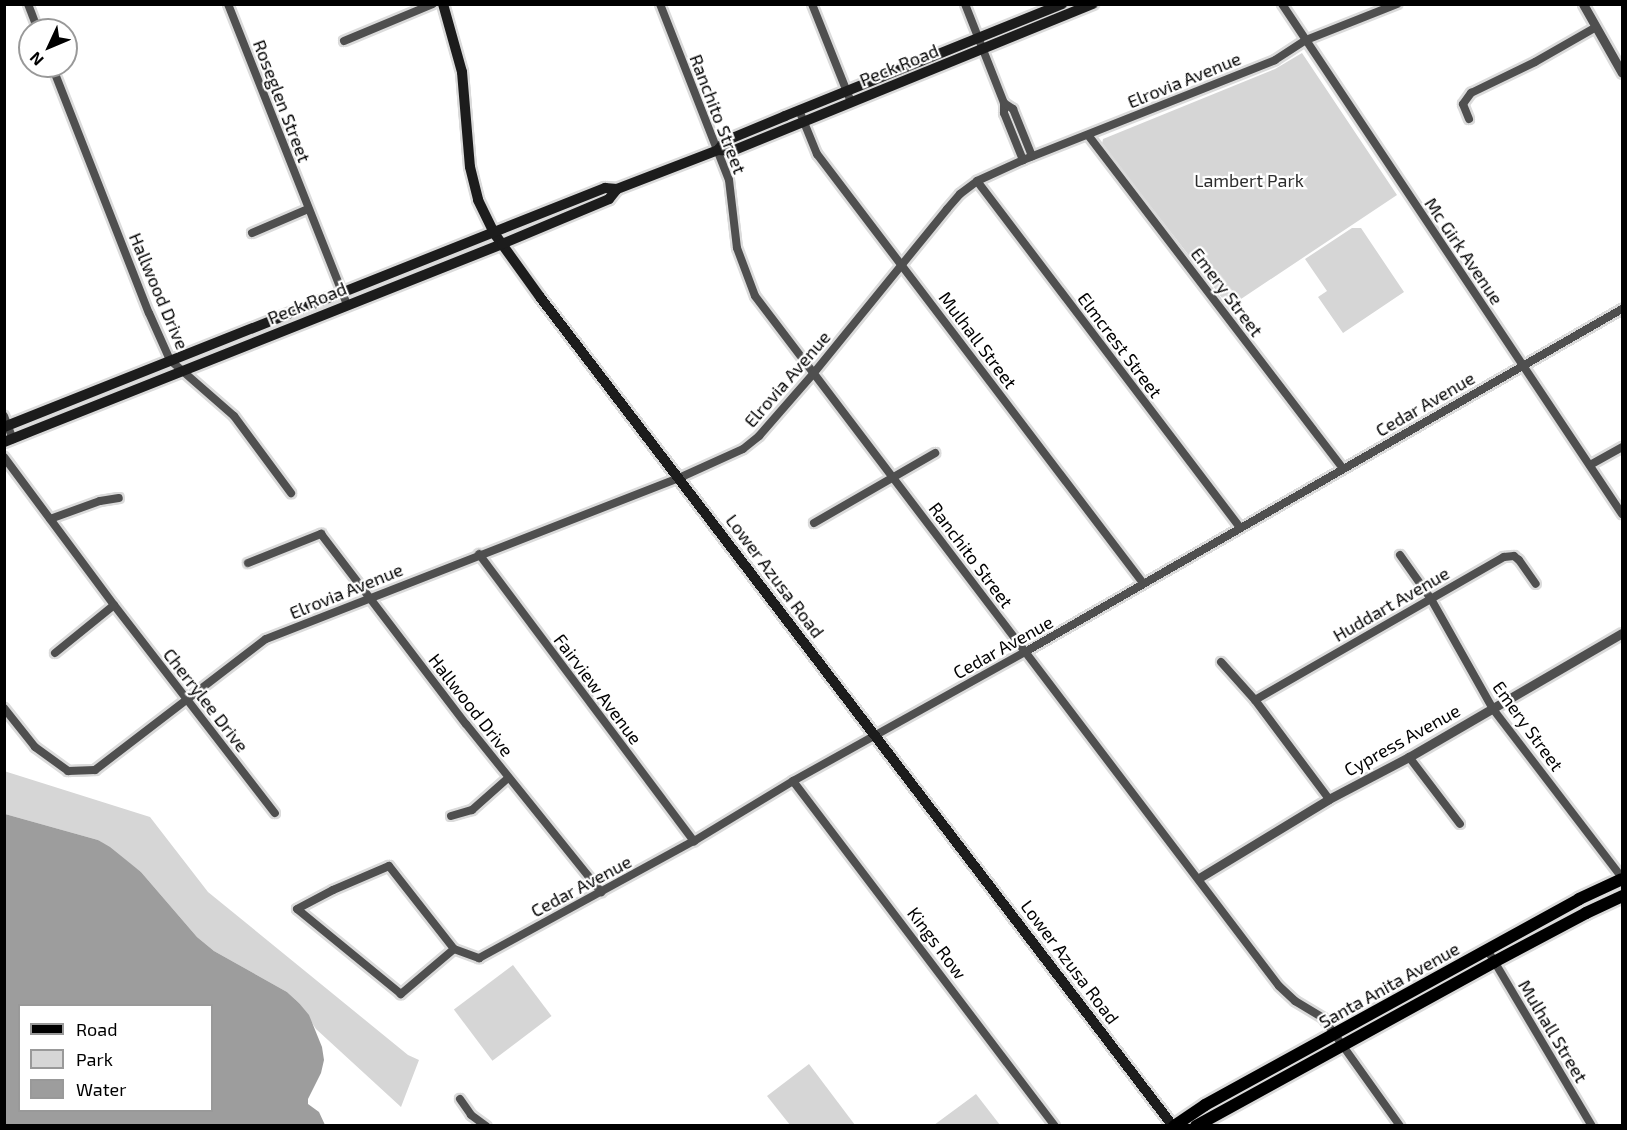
<!DOCTYPE html>
<style>
body{margin:0}
#map{position:relative;width:1627px;height:1130px;overflow:hidden;background:#fff;font-family:"Exo 2",sans-serif}
div>[style]{position:absolute}
.green>*{inset:0;background:#d6d6d6;transform-origin:0 0}
.water>*{inset:0;background:#9d9d9d}
.roads{filter:drop-shadow(2px 0 #dbdbdb) drop-shadow(-2px 0 #dbdbdb) drop-shadow(0 2px #dbdbdb) drop-shadow(0 -2px #dbdbdb)}
.minor>*{height:8px;margin:-4px;padding:0 4px;transform-origin:4px;border-radius:4px;background:#4f4f4f}
.tertiary>*{height:9px;margin:-4.5px;padding:0 4.5px;transform-origin:4.5px;border-radius:4.5px;background:#4f4f4f}
.secondary>*{height:10px;margin:-5px;padding:0 5px;transform-origin:5px;border-radius:5px;background:#1c1c1c}
.primary>*{height:12px;margin:-6px;padding:0 6px;transform-origin:6px;border-radius:6px;background:#000}
span{translate:-50% -50%;white-space:nowrap;text-align:center;line-height:1.15;-webkit-text-stroke:4.5px #fff;paint-order:stroke}
.street-label{font-size:18px;color:#000}
.park-label{font-size:18px;color:#2d2d2d}
.frame{position:absolute;inset:0;border:6px solid #000;pointer-events:none}
.legend{position:absolute;left:18px;top:1004px;width:195px;height:108px;box-sizing:border-box;background:#fff;border:2px solid #999;margin:0;padding:8px 10px;list-style:none;font-size:18px;color:#000}
.legend li{display:flex;align-items:center;gap:12px;height:30px}
.legend b{width:30px;border:2px solid #999}
.north{position:absolute;left:18px;top:18px;width:60px;height:60px;box-sizing:border-box;background:#fff;border:2px solid #999;border-radius:50%;rotate:226deg;font-size:16px;font-weight:700;line-height:24px;text-align:center;color:#000}
.north::after{content:'';display:block;margin:auto;width:21px;height:27px;background:#000;clip-path:polygon(50% 0,100% 100%,50% 72%,0 100%)}
</style>
<div id="map">
<div class="green">
<div style="clip-path:polygon(1302px 53px,1397px 195px,1229px 307px,1102px 144px,1103px 139px,1275px 69px)"></div>
<div style="clip-path:polygon(1352px 228px,1361px 228px,1404px 292px,1343px 333px,1318px 297px,1327px 291px,1305px 259px)"></div>
<div style="clip-path:polygon(4px 771px,150px 817px,208px 892px,408px 1055px,419px 1060px,401px 1107px,316px 1029px,299px 1003px,287px 992px,214px 951px,197px 937px,141px 872px,98px 840px,5px 814px)"></div>
<div style="left:513px;top:965px;width:64px;height:74px;rotate:53deg"></div>
<div style="clip-path:polygon(809px 1064px,855px 1125px,790px 1125px,767px 1096px)"></div>
<div style="clip-path:polygon(976px 1094px,1000px 1125px,934px 1125px)"></div>
</div>
<div class="water">
<div style="clip-path:polygon(evenodd,5px 814px,98px 840px,110px 847px,141px 872px,197px 937px,214px 951px,287px 992px,299px 1003px,309px 1015px,322px 1047px,324px 1060px,321px 1073px,308px 1099px,308px 1104px,319px 1112px,325px 1125px,5px 1125px,5px 814px,20px 1006px,212px 1006px,212px 1110px,20px 1110px,20px 1006px)"></div>
</div>
<div class="roads">
<div class="minor">
<div style="left:28px;top:4px;width:28px;rotate:69deg"></div>
<div style="left:228px;top:4px;width:324px;rotate:68.4deg"></div>
<div style="left:660px;top:4px;width:189px;rotate:68.6deg"></div>
<div style="left:729px;top:180px;width:68px;rotate:83.3deg"></div>
<div style="left:737px;top:248px;width:51px;rotate:69.4deg"></div>
<div style="left:755px;top:296px;width:866px;rotate:52.79deg"></div>
<div style="left:1279px;top:986px;width:22px;rotate:43deg"></div>
<div style="left:1295px;top:1001px;width:33px;rotate:31deg"></div>
<div style="left:1323px;top:1018px;width:133px;rotate:54.5deg"></div>
<div style="left:812px;top:4px;width:105px;rotate:68.3deg"></div>
<div style="left:965px;top:4px;width:106px;rotate:68.5deg"></div>
<div style="left:1004px;top:103px;width:10px;rotate:90deg"></div>
<div style="left:1004px;top:113px;width:51px;rotate:68deg"></div>
<div style="left:1282px;top:4px;width:613px;rotate:56.31deg"></div>
<div style="left:344px;top:41px;width:96px;rotate:-22.6deg"></div>
<div style="left:52px;top:66px;width:265px;rotate:68.6deg"></div>
<div style="left:149px;top:313px;width:51px;rotate:65.9deg"></div>
<div style="left:170px;top:360px;width:85px;rotate:41.2deg"></div>
<div style="left:234px;top:416px;width:96px;rotate:53.5deg"></div>
<div style="left:1004px;top:103px;width:11px;rotate:34deg"></div>
<div style="left:1013px;top:109px;width:51px;rotate:68deg"></div>
<div style="left:799px;top:110px;width:48px;rotate:67.8deg"></div>
<div style="left:817px;top:154px;width:539px;rotate:52.77deg"></div>
<div style="left:1469px;top:119px;width:16px;rotate:-112deg"></div>
<div style="left:1463px;top:104px;width:14px;rotate:-54deg"></div>
<div style="left:1471px;top:93px;width:71px;rotate:-25.8deg"></div>
<div style="left:1535px;top:62px;width:70px;rotate:-29.8deg"></div>
<div style="left:1088px;top:135px;width:419px;rotate:52.6deg"></div>
<div style="left:977px;top:181px;width:435px;rotate:52.8deg"></div>
<div style="left:252px;top:233px;width:61px;rotate:-23.2deg"></div>
<div style="left:4px;top:416px;width:25px;rotate:69deg"></div>
<div style="left:4px;top:457px;width:184px;rotate:53.4deg"></div>
<div style="left:114px;top:605px;width:263px;rotate:52.3deg"></div>
<div style="left:1590px;top:465px;width:37px;rotate:-29deg"></div>
<div style="left:50px;top:519px;width:53px;rotate:-19.8deg"></div>
<div style="left:100px;top:501px;width:19px;rotate:-9deg"></div>
<div style="left:814px;top:523px;width:140px;rotate:-30deg"></div>
<div style="left:479px;top:554px;width:359px;rotate:53.2deg"></div>
<div style="left:1400px;top:555px;width:54px;rotate:54.8deg"></div>
<div style="left:1431px;top:599px;width:126px;rotate:60.6deg"></div>
<div style="left:1493px;top:709px;width:213px;rotate:52.6deg"></div>
<div style="left:248px;top:563px;width:79px;rotate:-21.7deg"></div>
<div style="left:321px;top:534px;width:239px;rotate:52.7deg"></div>
<div style="left:466px;top:724px;width:216px;rotate:51.2deg"></div>
<div style="left:55px;top:653px;width:76px;rotate:-39.1deg"></div>
<div style="left:1221px;top:662px;width:51px;rotate:48.2deg"></div>
<div style="left:1255px;top:700px;width:124px;rotate:53.2deg"></div>
<div style="left:1255px;top:700px;width:287px;rotate:-29.9deg"></div>
<div style="left:1504px;top:557px;width:10px;rotate:-6deg"></div>
<div style="left:1514px;top:556px;width:6px;rotate:39deg"></div>
<div style="left:1519px;top:560px;width:29px;rotate:55deg"></div>
<div style="left:4px;top:708px;width:50px;rotate:51.5deg"></div>
<div style="left:35px;top:747px;width:41px;rotate:36deg"></div>
<div style="left:68px;top:771px;width:27px;rotate:-2deg"></div>
<div style="left:95px;top:770px;width:215px;rotate:-37.5deg"></div>
<div style="left:266px;top:639px;width:443px;rotate:-21.3deg"></div>
<div style="left:679px;top:478px;width:70px;rotate:-24.4deg"></div>
<div style="left:743px;top:449px;width:21px;rotate:-39deg"></div>
<div style="left:759px;top:436px;width:82px;rotate:-48.9deg"></div>
<div style="left:813px;top:374px;width:213px;rotate:-50.9deg"></div>
<div style="left:947px;top:209px;width:20px;rotate:-49deg"></div>
<div style="left:960px;top:194px;width:21px;rotate:-37deg"></div>
<div style="left:977px;top:181px;width:51px;rotate:-24.5deg"></div>
<div style="left:1023px;top:160px;width:271px;rotate:-21.6deg"></div>
<div style="left:1275px;top:60px;width:37px;rotate:-33deg"></div>
<div style="left:1306px;top:40px;width:98px;rotate:-21.6deg"></div>
<div style="left:1409px;top:757px;width:84px;rotate:52.7deg"></div>
<div style="left:793px;top:781px;width:433px;rotate:52.8deg"></div>
<div style="left:451px;top:816px;width:22px;rotate:-16deg"></div>
<div style="left:472px;top:810px;width:48px;rotate:-41.6deg"></div>
<div style="left:389px;top:866px;width:105px;rotate:51.9deg"></div>
<div style="left:454px;top:949px;width:70px;rotate:139.7deg"></div>
<div style="left:401px;top:994px;width:134px;rotate:-140.7deg"></div>
<div style="left:297px;top:909px;width:41px;rotate:-27.8deg"></div>
<div style="left:333px;top:890px;width:61px;rotate:-23.2deg"></div>
<div style="left:454px;top:949px;width:27px;rotate:20deg"></div>
<div style="left:479px;top:958px;width:245px;rotate:-28.6deg"></div>
<div style="left:694px;top:841px;width:116px;rotate:-31.2deg"></div>
<div style="left:793px;top:781px;width:265px;rotate:-29.1deg"></div>
<div style="left:1025px;top:652px;width:689px;rotate:-29.88deg"></div>
<div style="left:1488px;top:951px;width:204px;rotate:59.3deg"></div>
<div style="left:460px;top:1099px;width:19px;rotate:55deg"></div>
<div style="left:471px;top:1115px;width:19px;rotate:36deg"></div>
</div>
<div class="tertiary">
<div style="left:1583px;top:4px;width:79px;rotate:60.5deg"></div>
<div style="left:1199px;top:878px;width:152px;rotate:-31.3deg"></div>
<div style="left:1329px;top:799px;width:90px;rotate:-27.7deg"></div>
<div style="left:1409px;top:757px;width:246px;rotate:-30.2deg"></div>
</div>
<div class="secondary">
<div style="left:443px;top:4px;width:71px;rotate:74.4deg"></div>
<div style="left:462px;top:72px;width:95px;rotate:85.2deg"></div>
<div style="left:470px;top:167px;width:34px;rotate:76deg"></div>
<div style="left:478px;top:200px;width:37px;rotate:64deg"></div>
<div style="left:494px;top:233px;width:79px;rotate:54.3deg"></div>
<div style="left:540px;top:297px;width:1043px;rotate:52.64deg"></div>
<div style="left:718px;top:150px;width:11px;rotate:-52deg"></div>
<div style="left:725px;top:141px;width:65px;rotate:-22.6deg"></div>
<div style="left:785px;top:116px;width:299px;rotate:-22deg"></div>
<div style="left:4px;top:427px;width:647px;rotate:-21.69deg"></div>
<div style="left:605px;top:188px;width:12px;rotate:5deg"></div>
<div style="left:617px;top:189px;width:108px;rotate:-21.1deg"></div>
<div style="left:718px;top:150px;width:14px;rotate:4deg"></div>
<div style="left:732px;top:151px;width:390px;rotate:-22.2deg"></div>
<div style="left:4px;top:442px;width:536px;rotate:-21.68deg"></div>
<div style="left:502px;top:244px;width:116px;rotate:-22.8deg"></div>
<div style="left:609px;top:199px;width:13px;rotate:-51deg"></div>
</div>
<div class="primary">
<div style="left:1174px;top:1126px;width:37px;rotate:-34deg"></div>
<div style="left:1205px;top:1105px;width:427px;rotate:-28.8deg"></div>
<div style="left:1579px;top:899px;width:47px;rotate:-24.9deg"></div>
<div style="left:1196px;top:1126px;width:340px;rotate:-28.8deg"></div>
<div style="left:1494px;top:962px;width:104px;rotate:-28deg"></div>
<div style="left:1586px;top:913px;width:40px;rotate:-25deg"></div>
</div>
</div>
<div class="street-label">
<span style="left:899px;top:65px;rotate:-22deg">Peck Road</span>
<span style="left:1184px;top:80px;rotate:-22deg">Elrovia Avenue</span>
<span style="left:282px;top:101px;rotate:69deg">Roseglen Street</span>
<span style="left:718px;top:114px;rotate:69deg">Ranchito Street</span>
<span style="left:1464px;top:251px;rotate:56deg">Mc Girk Avenue</span>
<span style="left:159px;top:291px;rotate:67deg">Hallwood Drive</span>
<span style="left:1227px;top:292px;rotate:53deg">Emery Street</span>
<span style="left:307px;top:303px;rotate:-22deg">Peck Road</span>
<span style="left:978px;top:340px;rotate:53deg">Mulhall Street</span>
<span style="left:1120px;top:345px;rotate:53deg">Elmcrest Street</span>
<span style="left:787px;top:379px;rotate:-49deg">Elrovia Avenue</span>
<span style="left:1425px;top:404px;rotate:-30deg">Cedar Avenue</span>
<span style="left:971px;top:555px;rotate:53deg">Ranchito Street</span>
<span style="left:775px;top:576px;rotate:53deg">Lower Azusa Road</span>
<span style="left:346px;top:591px;rotate:-22deg">Elrovia Avenue</span>
<span style="left:1391px;top:604px;rotate:-30deg">Huddart Avenue</span>
<span style="left:1003px;top:647px;rotate:-29deg">Cedar Avenue</span>
<span style="left:598px;top:689px;rotate:53deg">Fairview Avenue</span>
<span style="left:206px;top:700px;rotate:52deg">Cherrylee Drive</span>
<span style="left:471px;top:705px;rotate:52deg">Hallwood Drive</span>
<span style="left:1528px;top:726px;rotate:54deg">Emery Street</span>
<span style="left:1402px;top:740px;rotate:-29deg">Cypress Avenue</span>
<span style="left:581px;top:886px;rotate:-28deg">Cedar Avenue</span>
<span style="left:937px;top:943px;rotate:53deg">Kings Row</span>
<span style="left:1070px;top:962px;rotate:53deg">Lower Azusa Road</span>
<span style="left:1389px;top:985px;rotate:-29deg">Santa Anita Avenue</span>
<span style="left:1553px;top:1031px;rotate:59deg">Mulhall Street</span>
</div>
<div class="park-label">
<span style="left:1249px;top:180px">Lambert Park</span>
</div>
<div class="frame"></div>
<ul class="legend">
<li><b style="height:8px;background:#000"></b>Road</li>
<li><b style="height:16px;background:#d6d6d6"></b>Park</li>
<li><b style="height:16px;background:#9d9d9d"></b>Water</li>
</ul>
<div class="north">N</div>
</div>
